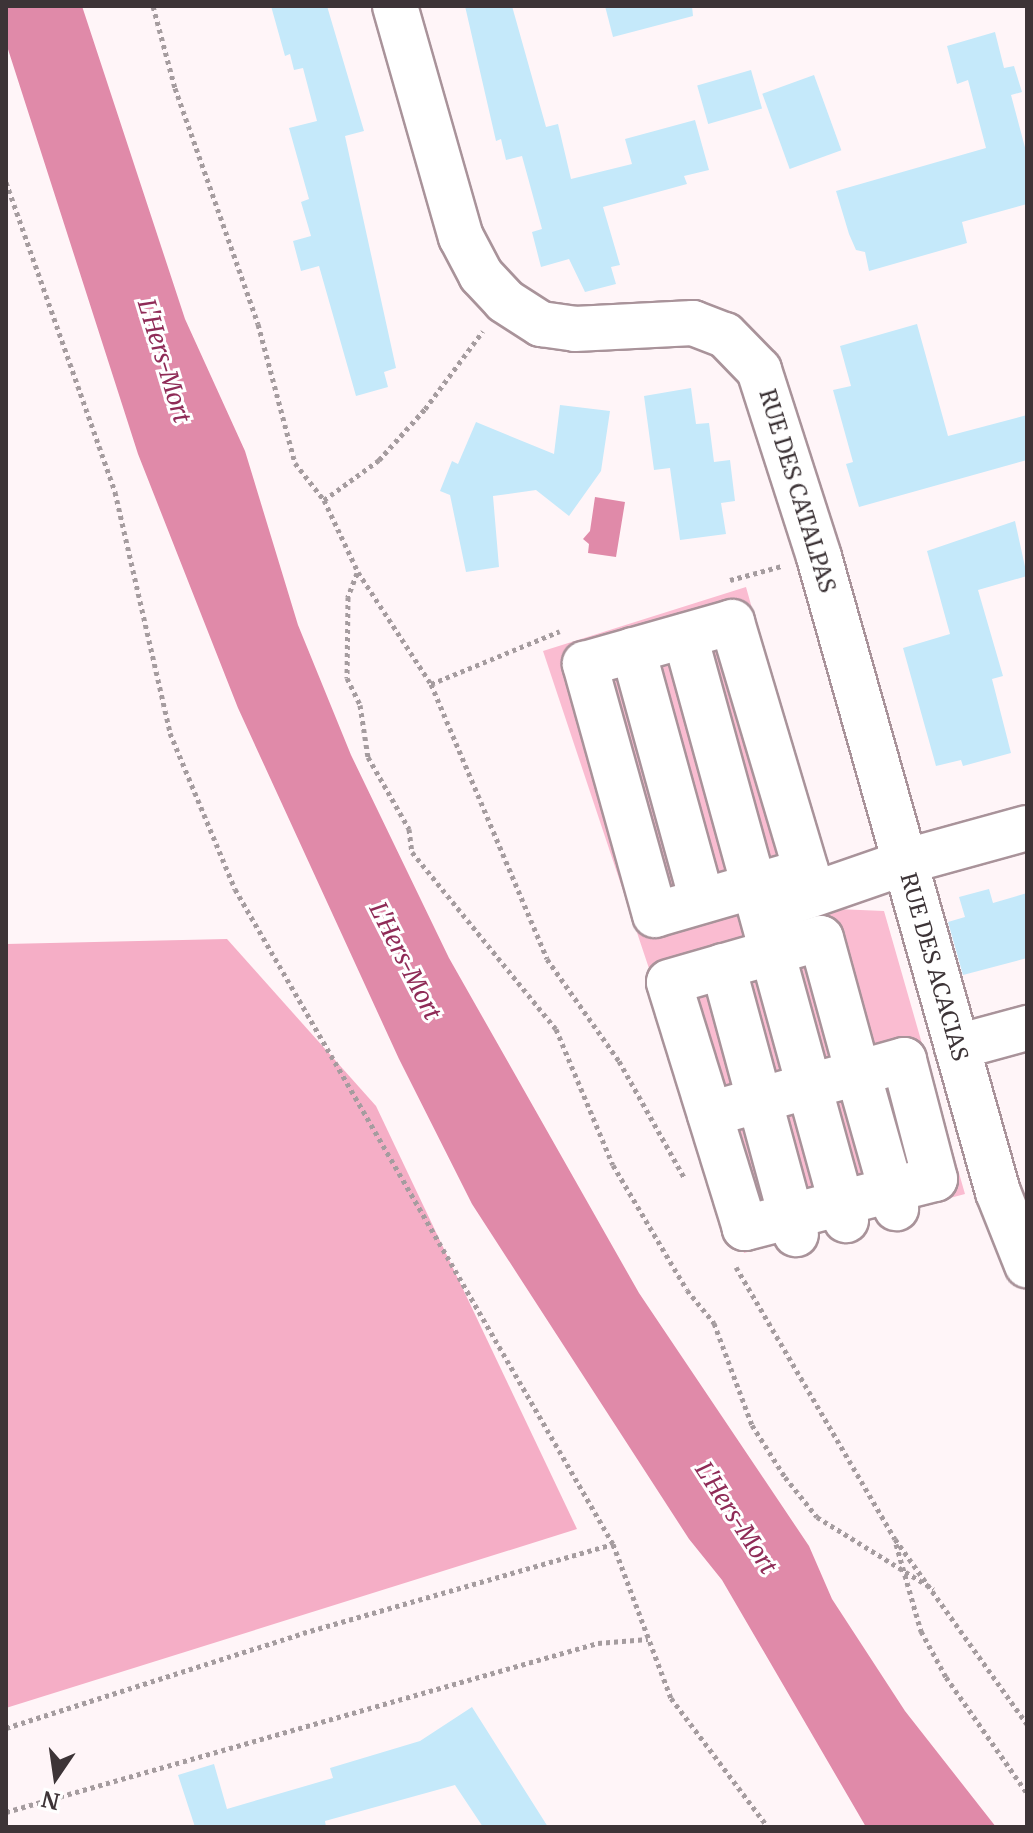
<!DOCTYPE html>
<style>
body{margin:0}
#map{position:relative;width:1033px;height:1833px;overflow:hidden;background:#fff5f8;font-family:Merriweather,serif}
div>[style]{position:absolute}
.green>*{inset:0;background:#fabcd1}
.forest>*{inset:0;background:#f5aec6}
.water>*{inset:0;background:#e08aa9}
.building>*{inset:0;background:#c5e9fa;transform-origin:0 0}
.path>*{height:5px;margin-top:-2.5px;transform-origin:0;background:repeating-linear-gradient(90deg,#a59c9f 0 4px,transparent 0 8px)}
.roads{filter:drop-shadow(2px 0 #a9939a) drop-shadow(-2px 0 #a9939a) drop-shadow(0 2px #a9939a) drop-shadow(0 -2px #a9939a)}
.minor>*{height:44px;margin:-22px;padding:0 22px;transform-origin:22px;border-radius:22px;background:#fff}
span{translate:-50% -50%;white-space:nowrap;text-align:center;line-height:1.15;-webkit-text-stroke:6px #fff;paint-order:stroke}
.street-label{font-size:22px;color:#3d3437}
.water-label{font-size:24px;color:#8f2b57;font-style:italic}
.frame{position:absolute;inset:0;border:8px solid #3d3437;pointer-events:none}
.north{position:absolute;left:16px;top:1737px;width:80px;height:80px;-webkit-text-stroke:6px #fff;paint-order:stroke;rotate:193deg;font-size:22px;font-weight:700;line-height:32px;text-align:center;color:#3d3437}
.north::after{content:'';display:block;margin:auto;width:28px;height:36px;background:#3d3437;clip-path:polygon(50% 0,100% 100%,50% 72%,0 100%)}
</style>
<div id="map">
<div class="green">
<div style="clip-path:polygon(746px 587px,837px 909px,884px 911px,965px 1194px,744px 1253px,543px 651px)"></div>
</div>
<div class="forest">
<div style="clip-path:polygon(227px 939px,376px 1106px,577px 1529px,6px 1708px,6px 944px)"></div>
</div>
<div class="water">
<div style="clip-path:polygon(6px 6px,82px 6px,185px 319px,245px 451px,298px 625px,351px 755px,449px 958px,639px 1293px,809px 1546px,832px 1599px,905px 1711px,996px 1827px,866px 1827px,722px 1580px,689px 1539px,472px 1204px,399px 1059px,238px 708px,138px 454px,6px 43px)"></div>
<div style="clip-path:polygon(595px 497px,625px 502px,616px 557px,588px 553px,589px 544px,583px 539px,590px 531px)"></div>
</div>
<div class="building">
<div style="clip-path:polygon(271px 6px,327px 6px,364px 131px,345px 136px,396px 368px,384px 372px,388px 387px,356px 396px,319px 266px,301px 271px,293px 241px,311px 236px,301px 202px,309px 199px,289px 128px,317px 121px,303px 68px,294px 70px,290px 54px,285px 56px)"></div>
<div style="clip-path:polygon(465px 6px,512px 6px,546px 127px,558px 124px,571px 179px,632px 164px,625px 139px,695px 120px,709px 170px,684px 176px,687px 184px,603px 207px,620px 265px,611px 267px,616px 284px,585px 292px,569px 259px,541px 267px,532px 232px,542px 229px,522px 156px,506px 160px,501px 139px,496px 141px)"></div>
<div style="clip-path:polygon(605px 6px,692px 6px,693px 16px,613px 37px)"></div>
<div style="clip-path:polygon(995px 32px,1004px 68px,1014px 66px,1022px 92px,1011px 95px,1027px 155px,1027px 204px,962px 222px,967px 243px,869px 271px,865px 252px,856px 250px,849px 234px,836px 191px,986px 148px,968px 80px,957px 84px,947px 46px)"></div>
<div style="left:751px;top:70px;width:40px;height:56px;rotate:74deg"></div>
<div style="left:814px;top:75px;width:80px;height:55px;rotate:70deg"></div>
<div style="clip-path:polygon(917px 324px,948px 436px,1027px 415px,1027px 460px,859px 507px,846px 464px,853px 462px,833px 390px,851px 386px,840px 346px)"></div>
<div style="clip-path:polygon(691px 388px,696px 424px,709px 423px,714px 462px,730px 460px,735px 501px,721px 503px,726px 534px,680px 540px,670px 468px,654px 470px,644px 396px)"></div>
<div style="clip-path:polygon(560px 405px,610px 411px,601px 471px,569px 516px,536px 490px,493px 496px,499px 567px,466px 572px,450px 495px,440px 491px,452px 461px,458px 464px,476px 422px,554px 454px)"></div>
<div style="clip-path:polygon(1015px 521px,1027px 576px,978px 590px,1003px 676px,992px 679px,1011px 753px,963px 766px,961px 760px,936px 766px,903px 648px,950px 634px,927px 551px)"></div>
<div style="clip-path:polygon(989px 889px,993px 903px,1027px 893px,1027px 958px,963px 975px,948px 922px,965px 917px,959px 897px)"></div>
<div style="clip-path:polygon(472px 1707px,548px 1827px,483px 1827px,455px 1785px,325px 1821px,326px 1827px,195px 1827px,178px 1775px,214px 1764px,227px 1809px,333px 1778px,330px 1768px,420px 1741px)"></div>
</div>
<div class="path">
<div style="left:153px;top:6px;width:85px;rotate:75deg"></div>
<div style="left:175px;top:88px;width:250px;rotate:70.6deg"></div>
<div style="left:258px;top:324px;width:144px;rotate:75.1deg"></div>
<div style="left:295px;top:463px;width:47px;rotate:51.9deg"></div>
<div style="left:324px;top:500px;width:80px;rotate:64.7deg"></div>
<div style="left:358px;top:572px;width:134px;rotate:56.9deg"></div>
<div style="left:431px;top:684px;width:298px;rotate:67.1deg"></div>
<div style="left:547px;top:959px;width:125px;rotate:54.8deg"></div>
<div style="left:619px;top:1061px;width:135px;rotate:60.8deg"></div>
<div style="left:6px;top:182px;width:329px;rotate:70.6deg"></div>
<div style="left:115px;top:492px;width:247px;rotate:77.1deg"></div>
<div style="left:170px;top:733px;width:169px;rotate:67.4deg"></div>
<div style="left:235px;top:889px;width:756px;rotate:60.01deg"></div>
<div style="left:613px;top:1544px;width:165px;rotate:69.4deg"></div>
<div style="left:671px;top:1698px;width:161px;rotate:53.1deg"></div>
<div style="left:324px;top:500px;width:68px;rotate:-36deg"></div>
<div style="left:379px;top:460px;width:69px;rotate:-48deg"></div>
<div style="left:425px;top:409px;width:97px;rotate:-53.4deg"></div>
<div style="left:357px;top:573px;width:26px;rotate:111deg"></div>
<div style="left:348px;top:597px;width:81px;rotate:90.7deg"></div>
<div style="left:347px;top:678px;width:30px;rotate:64deg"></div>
<div style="left:360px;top:705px;width:53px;rotate:81.3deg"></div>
<div style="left:368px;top:757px;width:83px;rotate:60.3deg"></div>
<div style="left:409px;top:829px;width:23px;rotate:83deg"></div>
<div style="left:412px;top:852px;width:228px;rotate:50.9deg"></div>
<div style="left:556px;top:1029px;width:147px;rotate:67.3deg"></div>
<div style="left:613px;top:1165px;width:145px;rotate:59.4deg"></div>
<div style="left:687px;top:1290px;width:43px;rotate:50.7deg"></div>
<div style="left:714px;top:1323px;width:109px;rotate:69.6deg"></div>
<div style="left:752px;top:1425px;width:62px;rotate:57.6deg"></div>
<div style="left:785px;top:1477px;width:51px;rotate:51.3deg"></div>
<div style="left:817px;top:1517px;width:137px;rotate:31.8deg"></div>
<div style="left:730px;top:580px;width:54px;rotate:-15.1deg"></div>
<div style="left:431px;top:684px;width:139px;rotate:-22.3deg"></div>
<div style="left:736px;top:1267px;width:315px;rotate:59.7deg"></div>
<div style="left:895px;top:1539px;width:227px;rotate:54.5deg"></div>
<div style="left:896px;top:1544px;width:91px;rotate:74deg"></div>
<div style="left:921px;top:1631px;width:52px;rotate:61.5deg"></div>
<div style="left:946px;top:1677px;width:141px;rotate:55.1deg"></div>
<div style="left:6px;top:1728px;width:312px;rotate:-17.7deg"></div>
<div style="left:303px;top:1633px;width:323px;rotate:-16deg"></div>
<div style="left:6px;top:1812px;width:616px;rotate:-15.93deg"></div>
<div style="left:598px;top:1643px;width:50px;rotate:-4.6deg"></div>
</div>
<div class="roads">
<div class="minor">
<div style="left:395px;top:6px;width:240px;rotate:74.1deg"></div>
<div style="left:461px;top:237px;width:43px;rotate:62.2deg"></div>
<div style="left:481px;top:275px;width:35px;rotate:47deg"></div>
<div style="left:505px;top:301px;width:43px;rotate:32.6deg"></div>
<div style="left:541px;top:324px;width:34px;rotate:8deg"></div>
<div style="left:575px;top:329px;width:118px;rotate:-2.9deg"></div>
<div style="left:693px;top:323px;width:34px;rotate:21deg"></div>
<div style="left:725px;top:335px;width:49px;rotate:45.8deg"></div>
<div style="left:759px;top:370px;width:196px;rotate:72.2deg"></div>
<div style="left:819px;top:557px;width:660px;rotate:74.26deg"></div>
<div style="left:998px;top:1192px;width:79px;rotate:68.3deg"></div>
<div style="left:732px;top:622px;width:260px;rotate:73.4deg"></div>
<div style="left:806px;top:871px;width:157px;rotate:163.8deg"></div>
<div style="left:655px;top:915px;width:261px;rotate:-105.6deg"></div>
<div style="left:585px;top:664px;width:153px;rotate:-15.9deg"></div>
<div style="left:685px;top:636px;width:606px;rotate:74.59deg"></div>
<div style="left:633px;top:650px;width:260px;rotate:74.6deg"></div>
<div style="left:774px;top:908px;width:152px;rotate:-19.1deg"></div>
<div style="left:918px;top:858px;width:113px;rotate:-15.4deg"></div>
<div style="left:723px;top:966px;width:278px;rotate:74.8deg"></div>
<div style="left:957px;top:1047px;width:73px;rotate:-15.2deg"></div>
<div style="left:710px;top:1114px;width:52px;rotate:-15.6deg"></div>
<div style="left:760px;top:1100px;width:51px;rotate:-15.9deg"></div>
<div style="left:809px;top:1086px;width:51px;rotate:-14.9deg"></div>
<div style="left:858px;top:1073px;width:48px;rotate:-15.8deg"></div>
<div style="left:904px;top:1060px;width:123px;rotate:75.4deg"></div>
<div style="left:935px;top:1179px;width:45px;rotate:166deg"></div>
<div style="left:891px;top:1190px;width:102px;rotate:165.3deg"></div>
<div style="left:792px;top:1216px;width:49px;rotate:165.7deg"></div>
<div style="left:745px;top:1228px;width:257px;rotate:-107.2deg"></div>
<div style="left:669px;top:982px;width:158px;rotate:-16.1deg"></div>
<div style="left:821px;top:938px;width:140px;rotate:74.7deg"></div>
<div style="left:858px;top:1073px;width:122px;rotate:74.2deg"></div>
<div style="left:891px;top:1190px;width:19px;rotate:74deg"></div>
</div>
</div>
<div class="street-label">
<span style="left:797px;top:491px;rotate:73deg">RUE DES CATALPAS</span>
<span style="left:934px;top:967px;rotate:74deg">RUE DES ACACIAS</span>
</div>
<div class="water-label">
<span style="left:164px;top:361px;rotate:73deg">L'Hers-Mort</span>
<span style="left:405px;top:961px;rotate:63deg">L'Hers-Mort</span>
<span style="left:736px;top:1518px;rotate:57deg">L'Hers-Mort</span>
</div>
<div class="frame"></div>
<div class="north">N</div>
</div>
